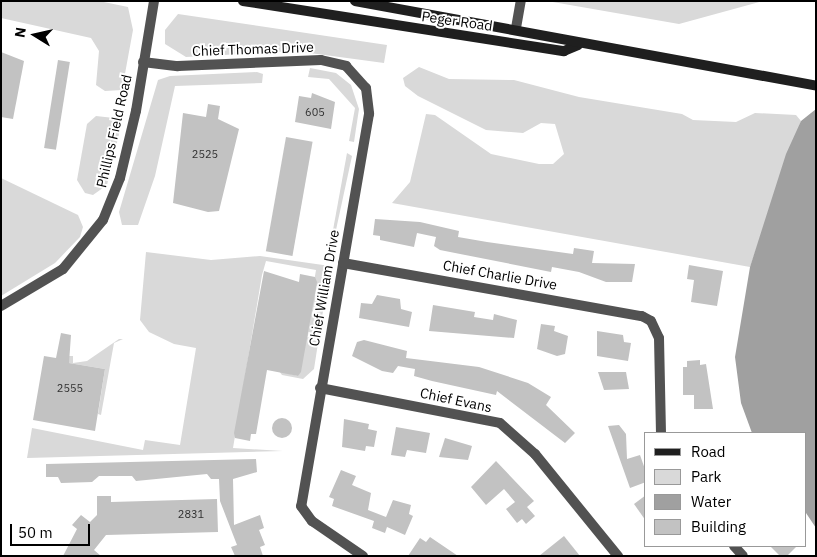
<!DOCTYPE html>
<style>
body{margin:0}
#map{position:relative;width:817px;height:557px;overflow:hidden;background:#fff;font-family:"IBM Plex Sans",sans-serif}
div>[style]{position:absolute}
.green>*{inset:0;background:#d9d9d9}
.water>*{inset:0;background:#a0a0a0}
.building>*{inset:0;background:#c2c2c2;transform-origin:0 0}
.round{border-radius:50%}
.minor>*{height:10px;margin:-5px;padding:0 5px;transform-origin:5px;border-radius:5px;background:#525252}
.tertiary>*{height:10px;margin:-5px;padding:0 5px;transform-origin:5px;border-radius:5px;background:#525252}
.secondary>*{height:10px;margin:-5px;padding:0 5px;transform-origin:5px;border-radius:5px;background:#1f1f1f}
span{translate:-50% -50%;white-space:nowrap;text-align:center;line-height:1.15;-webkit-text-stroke:4px #fff;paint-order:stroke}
.number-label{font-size:11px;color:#303030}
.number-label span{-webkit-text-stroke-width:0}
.street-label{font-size:14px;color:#000}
.frame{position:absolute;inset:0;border:2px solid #000;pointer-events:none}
.legend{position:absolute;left:644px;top:432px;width:162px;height:115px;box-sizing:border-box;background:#fff;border:1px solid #999;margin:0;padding:6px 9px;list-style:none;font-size:15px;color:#000}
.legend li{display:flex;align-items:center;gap:10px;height:25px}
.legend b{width:25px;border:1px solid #999}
.north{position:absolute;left:10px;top:10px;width:50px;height:50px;-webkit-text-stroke:4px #fff;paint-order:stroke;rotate:280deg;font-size:14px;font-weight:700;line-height:20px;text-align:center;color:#000}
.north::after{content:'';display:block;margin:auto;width:18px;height:22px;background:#000;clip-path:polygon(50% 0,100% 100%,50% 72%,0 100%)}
.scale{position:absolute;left:10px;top:524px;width:80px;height:22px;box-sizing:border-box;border:2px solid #000;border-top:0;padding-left:6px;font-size:15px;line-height:18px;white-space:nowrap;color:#000;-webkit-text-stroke:4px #fff;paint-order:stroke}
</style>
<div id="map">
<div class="green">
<div style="clip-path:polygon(1px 1px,99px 1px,128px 7px,133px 30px,122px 90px,105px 91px,96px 85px,99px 51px,91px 38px,1px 18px)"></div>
<div style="clip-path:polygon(547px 1px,763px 1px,679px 24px)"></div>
<div style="clip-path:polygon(178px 14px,387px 45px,384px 63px,295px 51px,186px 57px,165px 44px,165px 30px)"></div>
<div style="clip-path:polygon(419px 67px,449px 79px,514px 80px,579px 97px,682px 114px,693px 120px,736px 122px,755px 113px,796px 115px,801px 121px,750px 267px,392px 203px,410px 182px,426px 114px,435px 115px,491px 154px,539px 164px,553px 164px,564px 154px,555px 124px,541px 123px,523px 133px,486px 130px,418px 96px,405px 86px,403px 78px)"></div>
<div style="clip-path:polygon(310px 68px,336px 73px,351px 85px,359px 109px,354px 142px,349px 141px,355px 108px,329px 79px,308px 77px)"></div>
<div style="clip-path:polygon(257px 72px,263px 74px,262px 83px,175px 86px,155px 176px,138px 225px,122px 225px,119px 212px,158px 80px,170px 76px)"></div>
<div style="clip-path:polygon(96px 116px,114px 118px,120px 130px,107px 185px,93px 195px,85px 193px,77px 180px,87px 124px)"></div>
<div style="clip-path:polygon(347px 153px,352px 156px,331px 253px,329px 252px)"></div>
<div style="clip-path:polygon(1px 178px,78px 215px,83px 227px,80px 237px,55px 263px,1px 296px)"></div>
<div style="clip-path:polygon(146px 252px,211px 260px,260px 256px,330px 266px,314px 369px,303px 379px,282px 375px,279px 371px,298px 376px,316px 270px,266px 261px,262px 275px,233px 448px,283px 451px,27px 458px,32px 428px,143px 450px,145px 440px,180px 445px,196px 348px,174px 344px,149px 332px,140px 320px)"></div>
<div style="clip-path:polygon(119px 339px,123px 339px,114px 343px,101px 415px,98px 414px,105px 369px,69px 363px,68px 356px,73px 356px,73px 363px,87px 361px)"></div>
</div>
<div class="water">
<div style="clip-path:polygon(816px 109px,816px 528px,806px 513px,806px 433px,752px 433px,741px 403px,735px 357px,750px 267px,786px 154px,801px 121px)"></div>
</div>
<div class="building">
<div style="clip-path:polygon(1px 52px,24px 61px,13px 119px,1px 117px)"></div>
<div style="left:58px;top:60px;width:12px;height:89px;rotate:9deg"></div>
<div style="clip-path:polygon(312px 93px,335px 102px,331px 129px,295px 122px,299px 96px,311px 98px)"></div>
<div style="clip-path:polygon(208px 104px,220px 106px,218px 119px,239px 129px,219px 211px,208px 212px,173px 203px,183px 113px,206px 117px)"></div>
<div style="left:286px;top:137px;width:27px;height:116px;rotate:10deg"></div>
<div style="clip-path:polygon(375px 219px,420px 222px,459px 231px,458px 237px,487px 242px,573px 254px,574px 248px,594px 251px,592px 263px,635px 264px,632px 282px,606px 282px,579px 272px,552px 267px,551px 272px,440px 250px,434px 246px,436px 237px,417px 233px,414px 247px,380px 240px,380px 236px,373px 235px)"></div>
<div style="clip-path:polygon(689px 265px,723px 271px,717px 306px,691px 302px,694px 280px,687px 279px)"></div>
<div style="clip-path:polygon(264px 271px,299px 282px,300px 274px,315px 277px,317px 282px,301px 372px,298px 376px,267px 370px,256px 434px,251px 434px,250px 441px,235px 438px,234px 433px)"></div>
<div style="clip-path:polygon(377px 295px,400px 299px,401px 309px,412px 312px,409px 327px,359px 318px,361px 303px,372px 304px)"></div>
<div style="clip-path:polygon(433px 305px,475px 312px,474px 317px,493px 320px,494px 314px,517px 320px,514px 338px,429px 331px)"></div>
<div style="clip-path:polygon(541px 324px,555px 326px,554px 331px,568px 336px,565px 354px,557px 356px,537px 349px)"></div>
<div style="clip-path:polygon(597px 331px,623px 335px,624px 342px,631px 343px,628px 361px,597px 356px)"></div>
<div style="clip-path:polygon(61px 333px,71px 335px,69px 363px,105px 369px,95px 431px,33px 420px,44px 356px,56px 358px)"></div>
<div style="clip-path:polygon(364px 340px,407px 351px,406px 358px,479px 367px,528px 383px,551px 397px,546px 405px,575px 433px,565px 443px,497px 391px,496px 395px,432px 381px,414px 376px,415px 369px,398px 366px,393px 373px,382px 371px,352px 356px,357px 342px)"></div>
<div style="clip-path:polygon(700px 360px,700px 365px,706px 364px,713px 409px,694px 409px,694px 395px,683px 395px,683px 367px,687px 367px,687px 361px)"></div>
<div style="clip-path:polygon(598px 372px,626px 372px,629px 389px,604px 390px)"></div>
<div class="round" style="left:272px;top:418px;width:20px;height:20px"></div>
<div style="clip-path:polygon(344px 419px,369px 424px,368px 429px,377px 431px,374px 447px,366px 446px,365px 451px,342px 447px)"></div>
<div style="clip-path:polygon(619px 425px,626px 434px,627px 459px,640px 455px,646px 472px,646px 482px,630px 488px,608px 426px)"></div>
<div style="clip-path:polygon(396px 427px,430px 433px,426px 453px,407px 450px,405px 457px,391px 455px)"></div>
<div style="clip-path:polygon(445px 438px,472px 446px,468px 460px,439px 457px)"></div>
<div style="clip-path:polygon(256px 459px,257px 472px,233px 479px,234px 525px,260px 515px,264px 528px,259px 530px,265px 545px,260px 547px,263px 556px,235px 556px,231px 547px,237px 545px,220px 501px,219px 479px,211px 479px,207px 474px,136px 481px,132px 476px,99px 476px,92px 482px,61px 483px,58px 477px,46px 477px,46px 464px)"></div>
<div style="clip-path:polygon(496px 461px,534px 501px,527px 507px,535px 516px,526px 524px,522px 519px,517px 523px,506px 509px,515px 502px,504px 489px,486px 505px,471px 487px)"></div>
<div style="clip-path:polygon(341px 470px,356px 476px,352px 485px,371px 493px,368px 510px,386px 517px,393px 500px,411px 505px,409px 514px,413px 516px,405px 535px,387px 527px,385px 533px,372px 528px,374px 521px,332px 506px,334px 499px,329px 497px)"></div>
<div style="clip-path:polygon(646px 495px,646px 521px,634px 504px)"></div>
<div style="clip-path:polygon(97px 496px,111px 496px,111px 502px,217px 499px,218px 532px,106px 535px,94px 550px,101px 556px,63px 556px,77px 529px,72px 525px,81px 515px,90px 522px,97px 515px)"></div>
<div style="clip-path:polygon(564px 536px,580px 556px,539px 556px)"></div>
<div style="clip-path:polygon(430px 537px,458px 556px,408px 556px,420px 538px,426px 542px)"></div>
<div style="clip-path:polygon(770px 546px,797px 546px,787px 556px,780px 556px)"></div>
</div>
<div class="minor">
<div style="left:516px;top:28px;width:27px;rotate:-80deg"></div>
<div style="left:143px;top:62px;width:35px;rotate:7deg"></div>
<div style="left:178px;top:66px;width:143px;rotate:-2.4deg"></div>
<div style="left:321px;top:60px;width:26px;rotate:13deg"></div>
<div style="left:346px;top:66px;width:30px;rotate:48deg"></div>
<div style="left:366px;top:88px;width:26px;rotate:83deg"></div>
<div style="left:369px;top:114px;width:398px;rotate:99.8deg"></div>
<div style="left:301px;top:506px;width:19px;rotate:54deg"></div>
<div style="left:312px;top:521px;width:62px;rotate:34.5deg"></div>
<div style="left:343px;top:263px;width:304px;rotate:10.1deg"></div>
<div style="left:642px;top:316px;width:10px;rotate:29deg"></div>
<div style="left:651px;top:321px;width:19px;rotate:65deg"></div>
<div style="left:659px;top:338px;width:95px;rotate:88.8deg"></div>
<div style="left:320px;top:388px;width:183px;rotate:11deg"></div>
<div style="left:500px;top:423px;width:47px;rotate:41.5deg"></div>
<div style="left:535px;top:454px;width:132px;rotate:50.9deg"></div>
<div style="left:734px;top:546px;width:13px;rotate:48deg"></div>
</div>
<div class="tertiary">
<div style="left:1px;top:306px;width:72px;rotate:-30.8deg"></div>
<div style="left:63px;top:269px;width:63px;rotate:-50.8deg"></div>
<div style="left:103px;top:220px;width:45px;rotate:-68deg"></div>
<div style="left:120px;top:178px;width:69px;rotate:-76.6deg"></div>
<div style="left:136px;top:111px;width:111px;rotate:-80.7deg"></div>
</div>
<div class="secondary">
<div style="left:243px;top:1px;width:325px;rotate:8.9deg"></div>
<div style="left:564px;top:51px;width:15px;rotate:-23deg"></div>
<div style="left:355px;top:1px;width:469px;rotate:10.4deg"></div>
</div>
<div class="number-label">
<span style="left:315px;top:112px">605</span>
<span style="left:205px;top:154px">2525</span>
<span style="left:70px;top:388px">2555</span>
<span style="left:191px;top:514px">2831</span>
</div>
<div class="street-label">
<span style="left:457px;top:21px;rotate:8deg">Peger Road</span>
<span style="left:253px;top:49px;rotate:-2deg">Chief Thomas Drive</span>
<span style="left:114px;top:131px;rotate:-77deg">Phillips Field Road</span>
<span style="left:500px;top:275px;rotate:10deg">Chief Charlie Drive</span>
<span style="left:324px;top:288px;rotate:-80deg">Chief William Drive</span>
<span style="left:456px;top:400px;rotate:12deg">Chief Evans</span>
</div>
<div class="frame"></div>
<ul class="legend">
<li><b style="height:6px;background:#1f1f1f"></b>Road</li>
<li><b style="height:14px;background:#d9d9d9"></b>Park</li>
<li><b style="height:14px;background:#a0a0a0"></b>Water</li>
<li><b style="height:14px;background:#c2c2c2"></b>Building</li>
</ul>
<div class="north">N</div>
<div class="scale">50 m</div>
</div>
